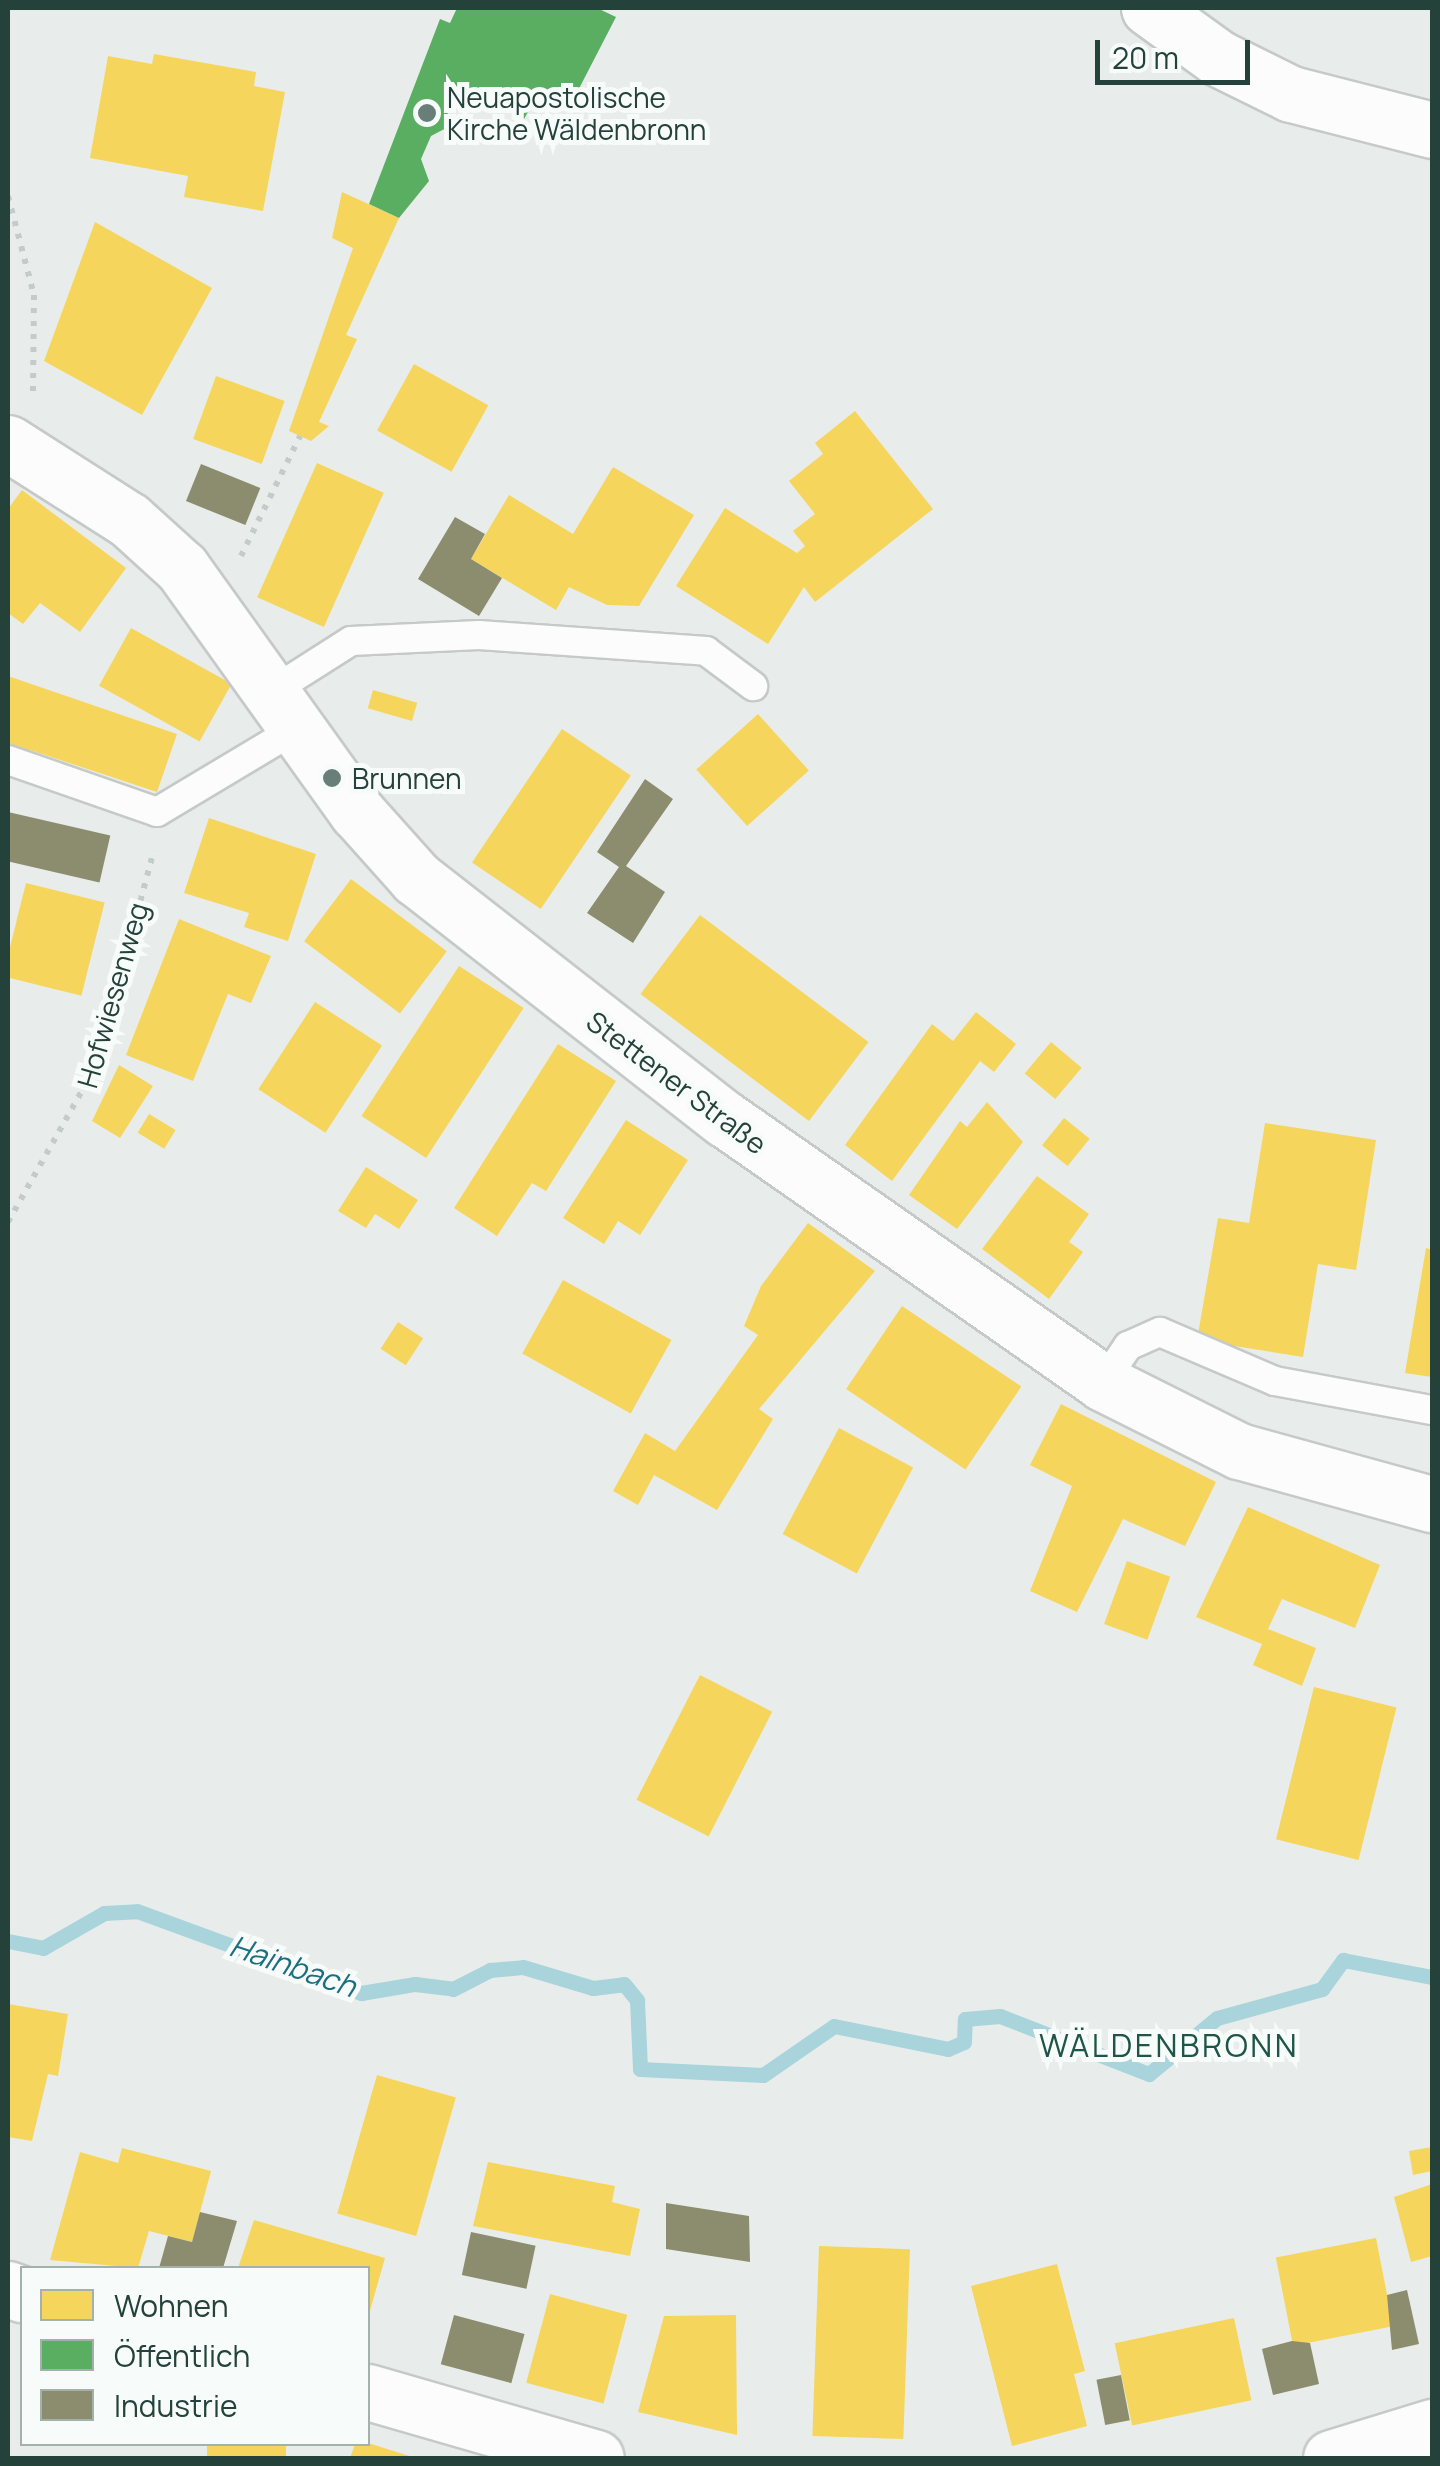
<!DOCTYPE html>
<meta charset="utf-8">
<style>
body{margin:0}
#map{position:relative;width:1440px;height:2466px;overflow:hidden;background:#e8edeb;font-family:Manrope,sans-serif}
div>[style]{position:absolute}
.homes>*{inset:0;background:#f6d55c;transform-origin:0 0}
.public>*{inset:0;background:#5aae61}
.industry>*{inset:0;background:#8c8c6e;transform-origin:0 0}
.stream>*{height:15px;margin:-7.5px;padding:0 7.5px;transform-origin:7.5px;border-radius:7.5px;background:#a9d4db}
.path>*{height:6px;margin-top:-3px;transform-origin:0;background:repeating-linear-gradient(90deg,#c3ccca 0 5px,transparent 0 13px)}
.roads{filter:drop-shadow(2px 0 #c5cac8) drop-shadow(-2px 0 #c5cac8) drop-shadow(0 2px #c5cac8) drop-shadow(0 -2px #c5cac8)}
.lane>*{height:28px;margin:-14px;padding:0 14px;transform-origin:14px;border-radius:14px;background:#fcfcfc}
.street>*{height:55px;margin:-27.5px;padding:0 27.5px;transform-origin:27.5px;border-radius:27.5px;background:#fcfcfc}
.secondary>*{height:55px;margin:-27.5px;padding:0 27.5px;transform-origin:27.5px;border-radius:27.5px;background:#fcfcfc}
.dots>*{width:28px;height:28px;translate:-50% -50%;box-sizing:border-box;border:5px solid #f7fbf9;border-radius:50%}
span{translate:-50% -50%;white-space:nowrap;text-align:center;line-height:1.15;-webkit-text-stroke:10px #f7fbf9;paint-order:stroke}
.poi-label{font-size:28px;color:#24423a}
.left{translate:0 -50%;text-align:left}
.street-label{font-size:28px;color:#24423a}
.water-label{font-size:30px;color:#1c6f80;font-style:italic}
.quarter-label{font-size:32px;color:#1f5548;letter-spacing:2.5px}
.frame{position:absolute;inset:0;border:10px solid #24423a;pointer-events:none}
.legend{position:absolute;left:20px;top:2266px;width:350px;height:180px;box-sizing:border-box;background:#f7fbf9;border:2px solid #a3b1ad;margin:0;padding:12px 18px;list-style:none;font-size:30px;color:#24423a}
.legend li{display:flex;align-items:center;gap:20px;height:50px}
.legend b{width:50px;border:2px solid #a3b1ad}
.scale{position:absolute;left:1095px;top:40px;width:155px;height:45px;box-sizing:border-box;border:5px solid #24423a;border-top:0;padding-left:12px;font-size:30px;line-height:35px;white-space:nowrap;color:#24423a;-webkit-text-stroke:8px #f7fbf9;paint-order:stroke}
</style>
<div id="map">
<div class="homes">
<div style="clip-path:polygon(154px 54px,256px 72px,254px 86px,285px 92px,263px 211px,184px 197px,188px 176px,90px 158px,108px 56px,152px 64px)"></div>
<div style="clip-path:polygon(342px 192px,399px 218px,346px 335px,357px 339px,319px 422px,329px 426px,311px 441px,289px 431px,353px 248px,332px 238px)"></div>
<div style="clip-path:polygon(95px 222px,212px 288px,142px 415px,44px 361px)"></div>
<div style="left:414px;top:364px;width:85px;height:76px;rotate:29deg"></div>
<div style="left:216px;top:376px;width:73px;height:67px;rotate:20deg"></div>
<div style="clip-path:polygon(855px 411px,933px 509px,815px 602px,804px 587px,768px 644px,676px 586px,725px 508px,797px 553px,805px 546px,793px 531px,815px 514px,789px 481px,823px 454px,815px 443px)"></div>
<div style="left:317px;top:463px;width:73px;height:147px;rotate:24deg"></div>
<div style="clip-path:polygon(613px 467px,694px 515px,639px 606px,607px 605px,569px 587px,556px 610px,471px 559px,509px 495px,573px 534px)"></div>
<div style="clip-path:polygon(22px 490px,126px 568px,80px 632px,40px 603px,23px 624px,8px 613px,8px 509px)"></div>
<div style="left:131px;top:628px;width:115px;height:66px;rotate:29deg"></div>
<div style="clip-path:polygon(8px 676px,177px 734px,157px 792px,30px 750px,26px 759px,8px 753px)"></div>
<div style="left:373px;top:690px;width:46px;height:19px;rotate:16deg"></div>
<div style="left:758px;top:714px;width:76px;height:83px;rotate:48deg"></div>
<div style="left:562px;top:729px;width:83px;height:161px;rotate:34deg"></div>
<div style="clip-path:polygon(209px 818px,316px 854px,288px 941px,244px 927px,249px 913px,184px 893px)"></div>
<div style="left:351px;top:879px;width:120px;height:78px;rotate:37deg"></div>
<div style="left:26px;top:883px;width:81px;height:96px;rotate:14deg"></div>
<div style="left:700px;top:915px;width:211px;height:99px;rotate:37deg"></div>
<div style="clip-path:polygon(179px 919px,271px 956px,251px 1003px,228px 994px,193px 1081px,126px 1055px)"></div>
<div style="left:459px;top:966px;width:77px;height:179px;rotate:33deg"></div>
<div style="left:315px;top:1002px;width:80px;height:104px;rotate:33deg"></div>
<div style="clip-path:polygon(976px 1012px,1016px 1044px,994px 1072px,980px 1061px,892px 1181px,845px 1145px,932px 1024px,953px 1041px)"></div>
<div style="left:1051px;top:1042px;width:40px;height:41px;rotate:40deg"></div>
<div style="clip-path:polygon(558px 1044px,616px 1081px,546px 1191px,532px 1183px,497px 1236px,454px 1208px)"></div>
<div style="clip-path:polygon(119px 1065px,153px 1086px,120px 1138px,92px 1121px)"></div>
<div style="clip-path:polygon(987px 1102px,1023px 1142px,957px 1229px,909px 1195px,960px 1121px,967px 1127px)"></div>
<div style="left:149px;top:1114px;width:31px;height:22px;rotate:31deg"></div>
<div style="left:1064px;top:1118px;width:33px;height:35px;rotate:39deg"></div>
<div style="clip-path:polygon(626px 1120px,688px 1160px,640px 1235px,618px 1221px,604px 1244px,563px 1218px)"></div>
<div style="clip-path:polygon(1265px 1123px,1376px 1140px,1356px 1270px,1318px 1264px,1303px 1357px,1197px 1340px,1218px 1218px,1249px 1223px)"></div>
<div style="clip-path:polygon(366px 1167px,418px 1200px,399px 1229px,375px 1214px,366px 1228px,338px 1211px)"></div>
<div style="clip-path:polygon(1037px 1176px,1089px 1214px,1069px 1242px,1083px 1252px,1049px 1299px,982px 1249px)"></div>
<div style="clip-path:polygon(808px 1223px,875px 1271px,759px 1409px,773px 1419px,717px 1510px,654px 1475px,638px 1505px,613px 1491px,645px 1433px,675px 1451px,758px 1335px,744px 1326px,761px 1286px)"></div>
<div style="clip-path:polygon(1426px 1248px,1432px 1250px,1432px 1377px,1405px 1373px)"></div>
<div style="left:563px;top:1280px;width:124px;height:84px;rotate:29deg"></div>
<div style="left:902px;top:1306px;width:144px;height:100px;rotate:34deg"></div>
<div style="left:398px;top:1322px;width:30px;height:32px;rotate:33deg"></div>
<div style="clip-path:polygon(1061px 1404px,1216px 1482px,1185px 1546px,1123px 1519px,1077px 1612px,1030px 1591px,1072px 1486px,1030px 1465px)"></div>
<div style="left:839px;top:1428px;width:84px;height:120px;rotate:28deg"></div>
<div style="clip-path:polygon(1248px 1507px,1380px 1565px,1355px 1628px,1282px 1599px,1268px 1629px,1316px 1648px,1302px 1686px,1253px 1665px,1262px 1644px,1196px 1617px)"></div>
<div style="left:1127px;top:1561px;width:46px;height:67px;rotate:20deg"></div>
<div style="left:700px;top:1675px;width:81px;height:140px;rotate:27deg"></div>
<div style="left:1314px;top:1687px;width:85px;height:157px;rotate:14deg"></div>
<div style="clip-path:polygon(8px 2004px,68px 2014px,58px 2076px,48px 2074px,32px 2141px,8px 2137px)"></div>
<div style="left:377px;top:2075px;width:82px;height:144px;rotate:16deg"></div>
<div style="clip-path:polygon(1432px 2147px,1432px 2171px,1413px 2175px,1409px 2151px)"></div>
<div style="clip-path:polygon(122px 2148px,211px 2171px,192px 2242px,149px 2231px,138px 2268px,50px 2260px,80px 2152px,118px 2163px)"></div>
<div style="clip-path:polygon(488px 2162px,615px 2186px,612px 2202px,640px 2209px,630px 2256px,473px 2226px)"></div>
<div style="clip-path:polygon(1432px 2184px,1432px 2256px,1411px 2262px,1394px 2197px)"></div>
<div style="clip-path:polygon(254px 2220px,385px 2258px,369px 2314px,368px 2268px,238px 2268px)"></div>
<div style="left:1376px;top:2238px;width:90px;height:102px;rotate:79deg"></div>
<div style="left:819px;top:2246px;width:91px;height:190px;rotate:2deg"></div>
<div style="clip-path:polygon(1057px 2264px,1085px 2371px,1074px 2374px,1087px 2426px,1012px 2446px,971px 2286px)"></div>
<div style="left:550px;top:2294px;width:80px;height:92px;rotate:15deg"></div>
<div style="clip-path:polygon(736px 2315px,737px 2435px,638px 2412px,664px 2316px)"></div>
<div style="left:1234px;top:2318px;width:84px;height:122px;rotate:78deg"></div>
<div style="clip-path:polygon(368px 2443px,416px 2458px,350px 2458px,355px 2444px)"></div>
<div style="left:207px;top:2444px;width:79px;height:15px"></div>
</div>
<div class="public">
<div style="clip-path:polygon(457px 8px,597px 8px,616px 17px,569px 108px,539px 92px,524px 119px,464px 88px,445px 99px,450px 126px,431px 136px,421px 159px,429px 181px,399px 218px,369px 204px,440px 19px,450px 23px)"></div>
</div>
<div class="industry">
<div style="left:201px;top:464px;width:64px;height:40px;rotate:22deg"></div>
<div style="clip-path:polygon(455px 517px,485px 534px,471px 559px,502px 578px,479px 616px,418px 579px)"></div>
<div style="clip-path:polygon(645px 779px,673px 799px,626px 866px,665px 892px,633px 943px,587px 913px,619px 867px,597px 852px)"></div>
<div style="left:8px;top:812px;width:105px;height:48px;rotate:13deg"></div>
<div style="clip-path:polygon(666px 2203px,749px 2216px,750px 2262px,666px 2249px)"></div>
<div style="clip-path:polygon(200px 2212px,237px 2221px,223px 2268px,159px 2268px,168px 2236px,192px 2242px)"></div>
<div style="left:471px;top:2232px;width:66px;height:44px;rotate:12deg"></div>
<div style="clip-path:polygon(1407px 2290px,1419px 2344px,1392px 2350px,1387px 2295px)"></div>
<div style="left:454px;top:2315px;width:73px;height:51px;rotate:15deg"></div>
<div style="clip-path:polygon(1292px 2341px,1310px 2343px,1319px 2384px,1273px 2395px,1262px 2349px)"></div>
<div style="left:1121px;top:2375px;width:46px;height:25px;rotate:79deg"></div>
</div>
<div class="stream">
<div style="left:8px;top:1941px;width:36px;rotate:11deg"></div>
<div style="left:43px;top:1948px;width:70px;rotate:-29.8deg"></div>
<div style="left:104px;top:1913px;width:33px;rotate:-3deg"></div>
<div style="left:137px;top:1911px;width:239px;rotate:20.1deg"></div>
<div style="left:361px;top:1993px;width:55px;rotate:-9.5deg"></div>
<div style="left:415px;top:1984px;width:38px;rotate:7deg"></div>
<div style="left:453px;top:1989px;width:42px;rotate:-27.2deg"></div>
<div style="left:490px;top:1970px;width:33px;rotate:-5deg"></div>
<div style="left:523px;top:1967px;width:73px;rotate:16.7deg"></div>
<div style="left:593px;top:1988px;width:31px;rotate:-7deg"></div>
<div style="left:624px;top:1984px;width:21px;rotate:51deg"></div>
<div style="left:637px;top:2000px;width:69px;rotate:87.5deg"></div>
<div style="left:640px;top:2069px;width:123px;rotate:2.8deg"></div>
<div style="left:763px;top:2075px;width:86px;rotate:-34.6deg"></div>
<div style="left:834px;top:2026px;width:116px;rotate:11.4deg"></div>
<div style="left:948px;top:2049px;width:17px;rotate:-24deg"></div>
<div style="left:964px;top:2042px;width:23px;rotate:-88deg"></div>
<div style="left:965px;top:2019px;width:35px;rotate:-5deg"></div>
<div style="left:1000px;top:2016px;width:160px;rotate:21.3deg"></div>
<div style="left:1149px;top:2074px;width:88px;rotate:-39.5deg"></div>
<div style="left:1217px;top:2018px;width:109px;rotate:-15.4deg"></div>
<div style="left:1322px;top:1989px;width:36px;rotate:-54deg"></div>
<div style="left:1343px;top:1960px;width:91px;rotate:10.8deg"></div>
</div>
<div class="path">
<div style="left:8px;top:196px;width:102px;rotate:75.3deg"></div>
<div style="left:34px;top:295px;width:101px;rotate:90.6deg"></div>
<div style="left:241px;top:556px;width:134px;rotate:-63.8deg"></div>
<div style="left:8px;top:1222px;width:181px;rotate:-60.6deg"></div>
<div style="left:97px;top:1064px;width:221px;rotate:-75.1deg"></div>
</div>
<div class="roads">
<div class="lane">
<div style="left:274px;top:690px;width:91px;rotate:-32.5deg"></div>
<div style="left:351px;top:641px;width:128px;rotate:-2.7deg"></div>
<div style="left:479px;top:635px;width:228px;rotate:4deg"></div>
<div style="left:706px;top:651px;width:59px;rotate:36.7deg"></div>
<div style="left:8px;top:760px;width:158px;rotate:19.2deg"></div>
<div style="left:157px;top:812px;width:165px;rotate:-30.9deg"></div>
<div style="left:1103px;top:1383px;width:45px;rotate:-56deg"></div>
<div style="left:1128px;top:1346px;width:35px;rotate:-24deg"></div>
<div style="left:1160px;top:1332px;width:125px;rotate:23.1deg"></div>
<div style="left:1275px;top:1381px;width:160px;rotate:10.5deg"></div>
</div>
<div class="street">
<div style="left:1149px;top:8px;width:85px;rotate:35.9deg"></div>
<div style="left:1218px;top:58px;width:81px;rotate:26.3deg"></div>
<div style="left:1291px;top:94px;width:146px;rotate:14.3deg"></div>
</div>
<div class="secondary">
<div style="left:8px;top:443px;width:143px;rotate:32.5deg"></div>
<div style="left:129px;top:520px;width:72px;rotate:42.2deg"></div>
<div style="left:182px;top:568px;width:300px;rotate:54.4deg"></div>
<div style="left:357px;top:812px;width:89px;rotate:48.2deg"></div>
<div style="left:416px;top:878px;width:392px;rotate:38deg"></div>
<div style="left:725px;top:1119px;width:461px;rotate:34.9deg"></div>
<div style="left:1103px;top:1383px;width:152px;rotate:26.6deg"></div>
<div style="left:1239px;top:1451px;width:200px;rotate:15.4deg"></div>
<div style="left:8px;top:2289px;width:15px;rotate:20deg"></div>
<div style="left:368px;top:2392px;width:237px;rotate:16.1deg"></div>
<div style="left:1331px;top:2458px;width:106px;rotate:-17.1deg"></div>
</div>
</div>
<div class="dots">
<div style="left:427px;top:113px;background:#697e78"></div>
<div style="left:332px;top:778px;background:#697e78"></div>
</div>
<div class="poi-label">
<span class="left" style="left:447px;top:113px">Neuapostolische<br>Kirche Wäldenbronn</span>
<span class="left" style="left:352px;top:778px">Brunnen</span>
</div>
<div class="street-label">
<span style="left:112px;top:995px;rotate:-74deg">Hofwiesenweg</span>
<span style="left:677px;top:1082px;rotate:37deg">Stettener Straße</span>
</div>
<div class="water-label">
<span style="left:293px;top:1966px;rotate:19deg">Hainbach</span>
</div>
<div class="quarter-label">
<span style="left:1169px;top:2045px">WÄLDENBRONN</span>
</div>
<div class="frame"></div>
<ul class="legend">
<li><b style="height:28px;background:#f6d55c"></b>Wohnen</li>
<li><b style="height:28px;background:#5aae61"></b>Öffentlich</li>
<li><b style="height:28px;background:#8c8c6e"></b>Industrie</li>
</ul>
<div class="scale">20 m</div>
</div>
